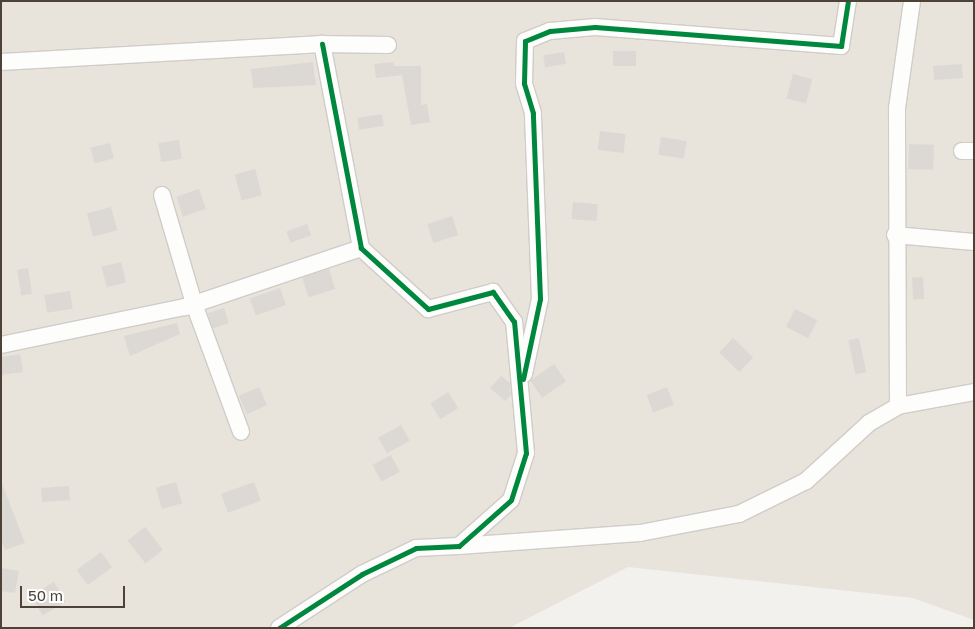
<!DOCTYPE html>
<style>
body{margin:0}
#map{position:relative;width:975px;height:629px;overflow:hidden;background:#f3f1ee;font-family:"Golos Text",sans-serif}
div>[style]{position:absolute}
.residential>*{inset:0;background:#e8e3db}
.building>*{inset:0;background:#dcd9d4;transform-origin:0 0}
.roads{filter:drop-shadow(1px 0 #d0ccc8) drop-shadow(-1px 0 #d0ccc8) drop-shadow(0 1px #d0ccc8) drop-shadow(0 -1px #d0ccc8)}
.minor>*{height:16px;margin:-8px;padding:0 8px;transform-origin:8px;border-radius:8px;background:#fdfdfc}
.cycleway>*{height:5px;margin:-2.5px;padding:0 2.5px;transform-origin:2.5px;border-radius:2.5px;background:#00873e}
span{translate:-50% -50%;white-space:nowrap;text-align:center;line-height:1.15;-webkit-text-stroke:4.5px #fff;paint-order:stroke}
.frame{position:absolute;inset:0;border:2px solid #4c4238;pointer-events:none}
.scale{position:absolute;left:20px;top:586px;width:105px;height:22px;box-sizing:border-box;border:2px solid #4c4238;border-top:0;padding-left:6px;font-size:15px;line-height:18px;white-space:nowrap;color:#4c4238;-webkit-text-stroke:4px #fff;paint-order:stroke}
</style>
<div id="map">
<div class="residential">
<div style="clip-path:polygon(1px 1px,974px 1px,974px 620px,913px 598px,628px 567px,509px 628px,1px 628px)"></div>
</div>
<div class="building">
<div style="left:613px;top:51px;width:23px;height:15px"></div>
<div style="left:564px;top:52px;width:12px;height:21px;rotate:81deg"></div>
<div style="clip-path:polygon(313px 62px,316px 85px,253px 88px,251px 69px)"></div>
<div style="clip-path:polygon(394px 62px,394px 66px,421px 66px,421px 105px,427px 104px,430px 122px,411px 125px,402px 75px,376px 78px,374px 64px)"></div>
<div style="left:962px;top:64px;width:14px;height:29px;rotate:86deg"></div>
<div style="left:793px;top:74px;width:20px;height:25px;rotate:15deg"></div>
<div style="left:382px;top:114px;width:12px;height:25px;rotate:81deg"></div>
<div style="left:600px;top:131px;width:26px;height:19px;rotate:7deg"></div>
<div style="left:661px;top:137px;width:26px;height:18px;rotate:9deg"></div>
<div style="left:179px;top:140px;width:19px;height:21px;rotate:81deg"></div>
<div style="left:110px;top:143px;width:16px;height:20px;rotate:76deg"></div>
<div style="left:909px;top:144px;width:25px;height:25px;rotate:2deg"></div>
<div style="left:255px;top:169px;width:27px;height:21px;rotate:75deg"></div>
<div style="left:199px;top:189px;width:21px;height:24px;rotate:71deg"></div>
<div style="left:573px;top:202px;width:25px;height:17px;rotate:5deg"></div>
<div style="left:111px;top:207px;width:24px;height:25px;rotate:75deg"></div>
<div style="left:452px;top:216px;width:20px;height:26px;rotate:72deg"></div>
<div style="left:307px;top:224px;width:12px;height:22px;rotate:70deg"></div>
<div style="left:121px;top:262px;width:21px;height:20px;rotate:76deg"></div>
<div style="left:28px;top:268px;width:26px;height:11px;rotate:81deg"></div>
<div style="left:329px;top:269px;width:21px;height:28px;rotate:73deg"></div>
<div style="left:923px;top:277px;width:22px;height:11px;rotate:87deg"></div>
<div style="left:280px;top:288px;width:18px;height:32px;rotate:71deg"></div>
<div style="left:70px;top:291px;width:18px;height:26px;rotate:81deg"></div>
<div style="left:224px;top:308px;width:16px;height:17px;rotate:72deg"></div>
<div style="left:795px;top:309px;width:25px;height:20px;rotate:27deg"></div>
<div style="clip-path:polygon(177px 323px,180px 334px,130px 356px,124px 336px)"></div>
<div style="left:733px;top:338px;width:28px;height:20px;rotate:44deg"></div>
<div style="left:859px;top:338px;width:35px;height:11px;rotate:78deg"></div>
<div style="clip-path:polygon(20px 354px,23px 372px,1px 375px,1px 357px)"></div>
<div style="left:554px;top:364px;width:21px;height:29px;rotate:55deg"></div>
<div style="clip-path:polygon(501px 376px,510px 383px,511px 395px,505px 401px,490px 388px)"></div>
<div style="left:259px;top:387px;width:20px;height:22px;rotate:66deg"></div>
<div style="left:667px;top:387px;width:19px;height:22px;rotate:69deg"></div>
<div style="left:448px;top:392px;width:19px;height:21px;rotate:58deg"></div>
<div style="left:401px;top:425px;width:18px;height:26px;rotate:61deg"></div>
<div style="left:391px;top:455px;width:19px;height:21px;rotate:62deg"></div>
<div style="clip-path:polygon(1px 481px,25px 543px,5px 550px,1px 539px)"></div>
<div style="left:176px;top:482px;width:22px;height:21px;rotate:74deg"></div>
<div style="left:254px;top:482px;width:20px;height:35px;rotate:70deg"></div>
<div style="left:69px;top:486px;width:14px;height:28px;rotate:86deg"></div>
<div style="left:145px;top:527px;width:29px;height:22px;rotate:52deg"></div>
<div style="left:101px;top:552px;width:19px;height:30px;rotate:54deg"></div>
<div style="clip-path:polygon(1px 568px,19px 571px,15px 593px,1px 591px)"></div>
<div style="left:54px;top:582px;width:23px;height:27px;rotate:59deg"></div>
</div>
<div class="roads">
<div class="minor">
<div style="left:1px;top:62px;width:322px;rotate:-3.2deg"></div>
<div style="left:322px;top:44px;width:66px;rotate:0.9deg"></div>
<div style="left:962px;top:151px;width:12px"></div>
<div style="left:162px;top:195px;width:114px;rotate:73.6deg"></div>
<div style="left:194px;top:304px;width:136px;rotate:69.8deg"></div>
<div style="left:895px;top:235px;width:79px;rotate:5.1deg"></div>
<div style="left:1px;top:345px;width:188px;rotate:-11.7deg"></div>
<div style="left:185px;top:307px;width:186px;rotate:-18.5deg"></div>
<div style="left:524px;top:374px;width:77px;rotate:-78deg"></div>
<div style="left:540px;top:299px;width:186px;rotate:-92.2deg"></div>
<div style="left:533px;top:113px;width:31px;rotate:-107deg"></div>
<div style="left:524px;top:83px;width:42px;rotate:-88.6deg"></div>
<div style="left:525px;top:41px;width:27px;rotate:-22deg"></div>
<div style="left:550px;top:31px;width:45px;rotate:-5.1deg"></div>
<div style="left:595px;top:27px;width:247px;rotate:4.4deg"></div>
<div style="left:841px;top:46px;width:46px;rotate:-81.2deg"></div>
<div style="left:898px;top:406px;width:298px;rotate:-90.2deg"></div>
<div style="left:897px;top:108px;width:108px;rotate:-82deg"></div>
<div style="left:459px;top:546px;width:181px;rotate:-4.1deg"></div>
<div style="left:640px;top:533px;width:101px;rotate:-10.9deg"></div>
<div style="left:739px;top:514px;width:75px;rotate:-26.2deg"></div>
<div style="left:806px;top:481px;width:86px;rotate:-42.6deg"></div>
<div style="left:869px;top:423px;width:34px;rotate:-30deg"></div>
<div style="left:898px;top:406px;width:77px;rotate:-10.4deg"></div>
<div style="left:279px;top:628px;width:99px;rotate:-33deg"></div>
<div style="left:362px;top:574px;width:60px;rotate:-25.7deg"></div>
<div style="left:416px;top:548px;width:43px;rotate:-2.7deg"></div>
<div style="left:459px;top:546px;width:69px;rotate:-41.5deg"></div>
<div style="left:511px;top:500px;width:49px;rotate:-72.3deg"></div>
<div style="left:526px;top:453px;width:132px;rotate:-95.2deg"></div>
<div style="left:514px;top:322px;width:37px;rotate:-125deg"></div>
<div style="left:493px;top:292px;width:67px;rotate:165.3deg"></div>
<div style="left:428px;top:309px;width:91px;rotate:-137.7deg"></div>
<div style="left:361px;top:248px;width:208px;rotate:-100.8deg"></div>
</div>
</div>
<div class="cycleway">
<div style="left:523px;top:379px;width:82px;rotate:-78deg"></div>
<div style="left:540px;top:299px;width:186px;rotate:-92.2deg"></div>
<div style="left:533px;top:113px;width:31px;rotate:-107deg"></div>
<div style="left:524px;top:83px;width:42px;rotate:-88.6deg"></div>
<div style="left:525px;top:41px;width:27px;rotate:-22deg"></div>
<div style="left:550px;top:31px;width:45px;rotate:-5.1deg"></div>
<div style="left:595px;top:27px;width:247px;rotate:4.4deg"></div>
<div style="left:841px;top:46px;width:46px;rotate:-81.2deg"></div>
<div style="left:279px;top:628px;width:99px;rotate:-33deg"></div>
<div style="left:362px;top:574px;width:60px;rotate:-25.7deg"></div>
<div style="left:416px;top:548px;width:43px;rotate:-2.7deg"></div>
<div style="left:459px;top:546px;width:69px;rotate:-41.5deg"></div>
<div style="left:511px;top:500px;width:49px;rotate:-72.3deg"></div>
<div style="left:526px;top:453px;width:132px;rotate:-95.2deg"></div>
<div style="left:514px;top:322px;width:37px;rotate:-125deg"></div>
<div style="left:493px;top:292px;width:67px;rotate:165.3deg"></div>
<div style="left:428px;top:309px;width:91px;rotate:-137.7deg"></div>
<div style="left:361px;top:248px;width:208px;rotate:-100.8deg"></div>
</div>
<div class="frame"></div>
<div class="scale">50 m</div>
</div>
